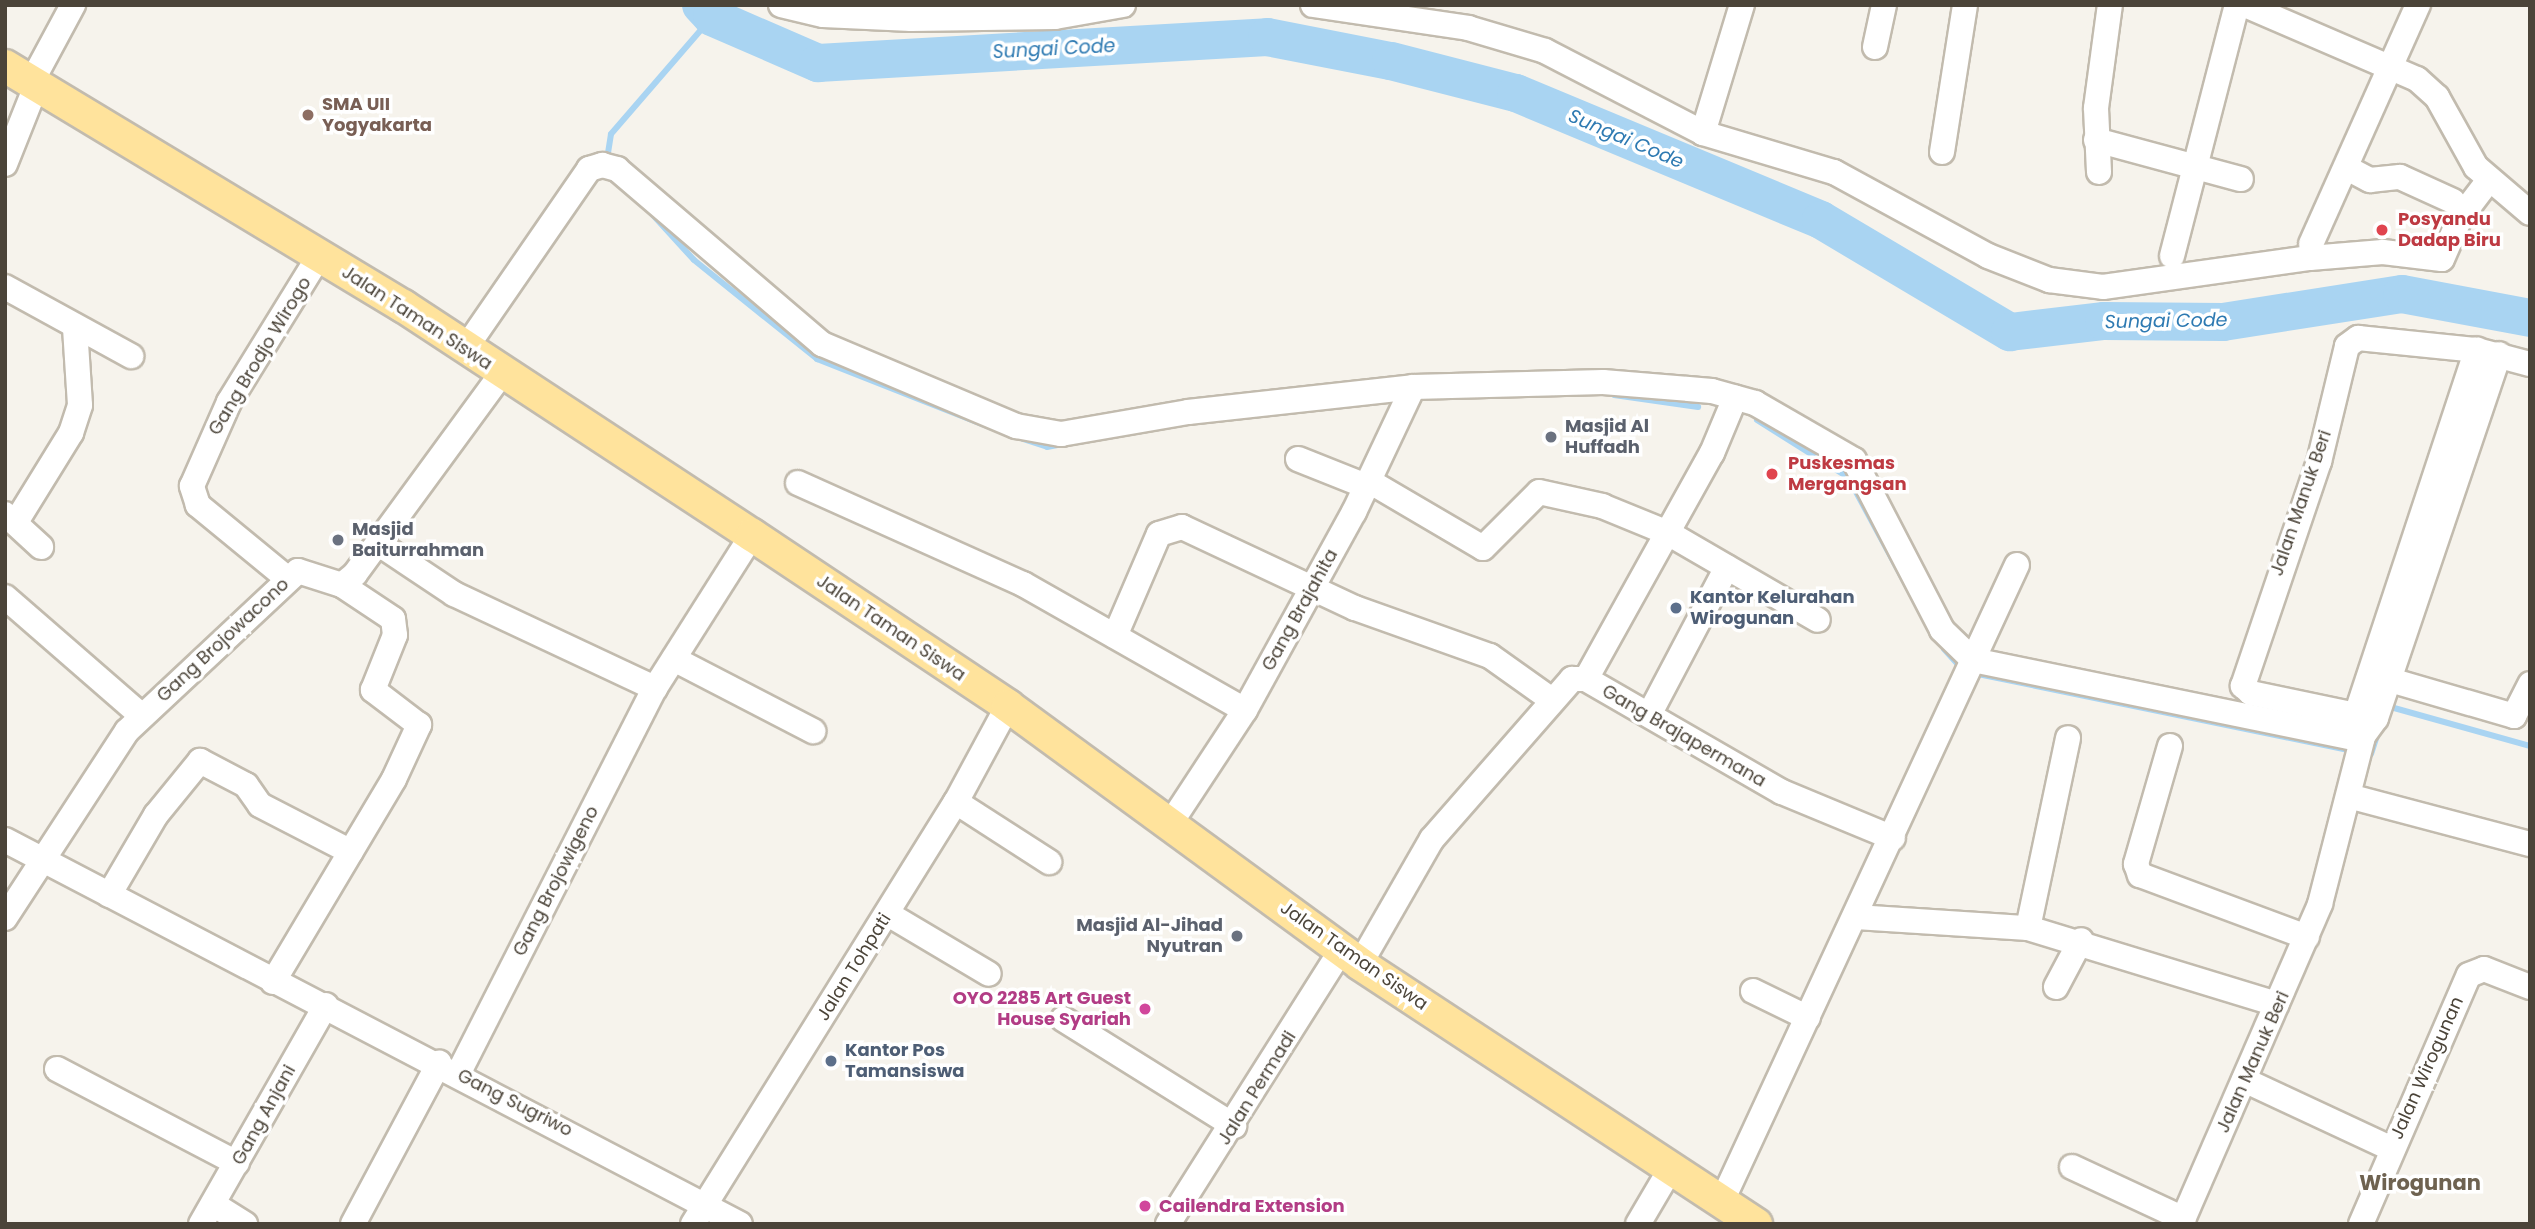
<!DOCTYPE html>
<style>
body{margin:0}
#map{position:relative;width:2535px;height:1229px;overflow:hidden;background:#f6f3ec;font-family:Poppins,sans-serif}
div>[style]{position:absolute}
.stream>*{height:6px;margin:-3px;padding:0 3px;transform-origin:3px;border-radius:3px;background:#a9d4f2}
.river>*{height:38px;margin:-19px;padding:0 19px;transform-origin:19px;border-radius:19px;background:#a9d4f2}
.roads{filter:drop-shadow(2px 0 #c2bbae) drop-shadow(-2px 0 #c2bbae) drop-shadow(0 2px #c2bbae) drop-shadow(0 -2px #c2bbae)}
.minor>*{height:24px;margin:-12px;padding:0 12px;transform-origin:12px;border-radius:12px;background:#fff}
.major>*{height:32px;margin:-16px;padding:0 16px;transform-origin:16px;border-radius:16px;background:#ffe39c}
.dots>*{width:19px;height:19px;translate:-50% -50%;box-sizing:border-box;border:4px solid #fff;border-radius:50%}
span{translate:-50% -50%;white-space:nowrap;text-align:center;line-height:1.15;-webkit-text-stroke:7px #fff;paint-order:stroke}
.education-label{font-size:18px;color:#785e54;font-weight:700}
.left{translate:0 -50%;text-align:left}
.health-label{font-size:18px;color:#be3a42;font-weight:700}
.street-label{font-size:18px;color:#4b4439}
.worship-label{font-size:18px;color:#5b616d;font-weight:700}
.right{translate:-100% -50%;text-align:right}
.service-label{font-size:18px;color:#4e5e75;font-weight:700}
.hotel-label{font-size:18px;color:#b23c85;font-weight:700}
.water-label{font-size:19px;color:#2e7ab2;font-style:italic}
.quarter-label{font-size:21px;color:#6e6250;font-weight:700}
.frame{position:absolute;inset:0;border:7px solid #4b4439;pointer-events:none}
</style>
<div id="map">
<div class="stream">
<div style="left:608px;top:153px;width:19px;rotate:-81deg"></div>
<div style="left:611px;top:134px;width:155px;rotate:-49.2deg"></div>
<div style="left:652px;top:214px;width:62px;rotate:47.6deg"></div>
<div style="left:694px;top:260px;width:158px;rotate:38.8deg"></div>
<div style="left:817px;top:359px;width:186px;rotate:21.5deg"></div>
<div style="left:1614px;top:395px;width:85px;rotate:8.1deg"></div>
<div style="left:1757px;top:420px;width:107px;rotate:32.1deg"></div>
<div style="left:1848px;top:477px;width:179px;rotate:61.7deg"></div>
<div style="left:1023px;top:439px;width:25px;rotate:18deg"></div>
<div style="left:1047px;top:447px;width:16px;rotate:-11deg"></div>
<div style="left:1944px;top:649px;width:25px;rotate:48deg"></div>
<div style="left:1973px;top:673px;width:387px;rotate:11.6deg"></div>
<div style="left:2387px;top:706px;width:148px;rotate:15.6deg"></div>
<div style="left:2371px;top:754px;width:23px;rotate:-72deg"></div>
</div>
<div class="river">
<div style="left:701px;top:5px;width:16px;rotate:47deg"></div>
<div style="left:712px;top:17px;width:116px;rotate:23.5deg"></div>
<div style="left:818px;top:63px;width:450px;rotate:-3.3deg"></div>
<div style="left:1267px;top:37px;width:126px;rotate:11deg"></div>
<div style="left:1391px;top:61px;width:129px;rotate:14.4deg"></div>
<div style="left:1516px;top:93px;width:330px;rotate:22.6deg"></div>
<div style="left:1821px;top:220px;width:220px;rotate:30.7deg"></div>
<div style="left:2010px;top:332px;width:95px;rotate:-6.7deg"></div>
<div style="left:2104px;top:321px;width:119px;rotate:0.5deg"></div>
<div style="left:2223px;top:322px;width:181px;rotate:-8.9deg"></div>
<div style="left:2402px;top:294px;width:130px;rotate:10.6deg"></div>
</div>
<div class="roads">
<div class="minor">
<div style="left:781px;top:5px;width:43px;rotate:13.4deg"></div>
<div style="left:823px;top:15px;width:88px;rotate:2.6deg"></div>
<div style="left:911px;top:19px;width:144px;rotate:-0.8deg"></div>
<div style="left:1055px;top:17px;width:69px;rotate:-10deg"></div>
<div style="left:1313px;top:5px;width:157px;rotate:8.4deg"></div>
<div style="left:1468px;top:28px;width:80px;rotate:16.6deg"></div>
<div style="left:1545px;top:51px;width:178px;rotate:27.4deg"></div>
<div style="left:1703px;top:133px;width:137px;rotate:16.6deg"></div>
<div style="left:1834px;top:172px;width:175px;rotate:28.6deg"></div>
<div style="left:1988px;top:256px;width:66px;rotate:21.5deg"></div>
<div style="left:2049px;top:280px;width:54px;rotate:7.4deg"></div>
<div style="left:2103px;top:287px;width:209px;rotate:-8deg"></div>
<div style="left:2310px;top:258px;width:73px;rotate:-4.7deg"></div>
<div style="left:2383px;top:252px;width:59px;rotate:6.8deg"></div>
<div style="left:2442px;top:259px;width:45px;rotate:-66.3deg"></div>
<div style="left:2460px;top:218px;width:48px;rotate:-52.7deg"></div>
<div style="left:2245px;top:5px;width:187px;rotate:23.3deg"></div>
<div style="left:2417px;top:79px;width:27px;rotate:42deg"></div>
<div style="left:2437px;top:97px;width:80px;rotate:60.9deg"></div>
<div style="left:2476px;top:167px;width:71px;rotate:40.4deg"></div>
<div style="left:1875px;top:47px;width:43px;rotate:-77.9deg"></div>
<div style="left:31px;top:83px;width:89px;rotate:-61.7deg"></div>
<div style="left:1703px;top:133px;width:134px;rotate:-73.1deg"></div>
<div style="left:2096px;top:140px;width:150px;rotate:15.1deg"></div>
<div style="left:1942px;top:152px;width:149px;rotate:-81.1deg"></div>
<div style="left:5px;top:164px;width:84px;rotate:-68.3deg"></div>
<div style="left:2347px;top:168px;width:26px;rotate:28deg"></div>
<div style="left:2370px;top:180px;width:30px;rotate:-6deg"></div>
<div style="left:2400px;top:177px;width:58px;rotate:24.4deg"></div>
<div style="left:2099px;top:172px;width:64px;rotate:-92.7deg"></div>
<div style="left:2096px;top:108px;width:104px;rotate:-82.3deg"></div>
<div style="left:2311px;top:244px;width:262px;rotate:-65.9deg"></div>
<div style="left:2172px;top:256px;width:259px;rotate:-75.5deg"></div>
<div style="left:5px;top:287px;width:144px;rotate:28.7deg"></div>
<div style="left:465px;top:349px;width:219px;rotate:-55.4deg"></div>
<div style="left:589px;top:169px;width:14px;rotate:-17deg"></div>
<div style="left:602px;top:165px;width:16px;rotate:15deg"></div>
<div style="left:617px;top:169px;width:270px;rotate:40.5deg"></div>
<div style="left:822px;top:344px;width:211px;rotate:22.9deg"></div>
<div style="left:1016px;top:426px;width:46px;rotate:10.1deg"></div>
<div style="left:1061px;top:434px;width:129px;rotate:-9.8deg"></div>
<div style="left:1188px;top:412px;width:226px;rotate:-6.3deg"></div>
<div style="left:1413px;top:387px;width:190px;rotate:-1.5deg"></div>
<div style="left:1603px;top:382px;width:109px;rotate:4.7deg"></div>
<div style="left:1712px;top:391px;width:45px;rotate:15.6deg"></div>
<div style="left:1755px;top:403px;width:114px;rotate:29.9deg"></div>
<div style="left:1854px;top:460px;width:191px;rotate:62.6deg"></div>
<div style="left:1942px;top:630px;width:43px;rotate:44.1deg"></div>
<div style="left:1973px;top:660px;width:397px;rotate:11.6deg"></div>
<div style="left:1298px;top:459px;width:73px;rotate:21.7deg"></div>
<div style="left:1369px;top:481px;width:132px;rotate:30.4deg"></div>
<div style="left:1483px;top:548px;width:79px;rotate:-45deg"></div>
<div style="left:1539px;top:492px;width:65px;rotate:12.5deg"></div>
<div style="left:1602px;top:506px;width:71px;rotate:22.2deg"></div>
<div style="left:1668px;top:533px;width:173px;rotate:30.1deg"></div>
<div style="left:798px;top:483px;width:247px;rotate:24.2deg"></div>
<div style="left:1023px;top:584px;width:255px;rotate:29.6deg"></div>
<div style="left:5px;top:514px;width:49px;rotate:42.5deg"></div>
<div style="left:16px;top:522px;width:105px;rotate:-58.3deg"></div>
<div style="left:71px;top:433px;width:29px;rotate:-72deg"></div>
<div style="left:80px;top:405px;width:77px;rotate:-93.7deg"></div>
<div style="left:379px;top:544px;width:90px;rotate:33.7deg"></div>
<div style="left:454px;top:594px;width:222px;rotate:25.1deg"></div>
<div style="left:288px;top:579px;width:117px;rotate:-140.6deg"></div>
<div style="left:198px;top:505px;width:20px;rotate:-108deg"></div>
<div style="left:192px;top:486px;width:92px;rotate:-66.2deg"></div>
<div style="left:229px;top:402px;width:172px;rotate:-58.3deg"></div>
<div style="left:5px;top:597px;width:181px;rotate:41deg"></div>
<div style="left:1115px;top:636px;width:111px;rotate:-66.7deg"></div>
<div style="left:1159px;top:534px;width:24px;rotate:-17deg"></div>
<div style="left:1182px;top:527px;width:191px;rotate:25.1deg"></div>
<div style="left:1355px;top:608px;width:143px;rotate:19.6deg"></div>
<div style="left:1490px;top:656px;width:72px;rotate:35.4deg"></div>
<div style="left:674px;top:659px;width:157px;rotate:27.4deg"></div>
<div style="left:2373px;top:675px;width:147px;rotate:16.2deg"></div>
<div style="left:2514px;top:716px;width:36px;rotate:-63deg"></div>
<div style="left:1586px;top:679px;width:259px;rotate:-60.9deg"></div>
<div style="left:1712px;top:453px;width:60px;rotate:-67.3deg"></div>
<div style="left:1649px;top:715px;width:167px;rotate:-62.2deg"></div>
<div style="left:2375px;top:719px;width:127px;rotate:-168.2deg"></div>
<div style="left:2251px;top:693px;width:11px;rotate:-139deg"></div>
<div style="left:2243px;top:686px;width:237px;rotate:-71.3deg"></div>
<div style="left:2319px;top:462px;width:119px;rotate:-76.4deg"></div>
<div style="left:2347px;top:346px;width:14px;rotate:-36deg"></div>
<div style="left:2358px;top:338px;width:120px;rotate:5.8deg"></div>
<div style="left:2477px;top:350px;width:55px;rotate:14.8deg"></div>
<div style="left:2361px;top:731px;width:17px;rotate:-107deg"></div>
<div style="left:2356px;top:715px;width:385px;rotate:-71.7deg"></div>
<div style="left:2170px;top:746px;width:123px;rotate:106.1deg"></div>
<div style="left:2136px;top:864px;width:12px;rotate:70deg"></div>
<div style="left:2140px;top:875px;width:178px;rotate:20.4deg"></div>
<div style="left:2352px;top:797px;width:184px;rotate:14.8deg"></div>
<div style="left:956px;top:802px;width:111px;rotate:32.8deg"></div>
<div style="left:1170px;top:824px;width:136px;rotate:-56.7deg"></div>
<div style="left:1245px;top:710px;width:226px;rotate:-61.2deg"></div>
<div style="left:1354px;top:512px;width:138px;rotate:-64.7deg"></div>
<div style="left:5px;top:840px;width:829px;rotate:27.58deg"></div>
<div style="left:109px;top:895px;width:93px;rotate:-59.6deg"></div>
<div style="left:156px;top:815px;width:70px;rotate:-50.8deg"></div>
<div style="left:200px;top:761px;width:52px;rotate:27.6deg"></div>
<div style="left:246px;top:785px;width:24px;rotate:55deg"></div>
<div style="left:260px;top:805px;width:102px;rotate:27.3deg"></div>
<div style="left:888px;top:914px;width:117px;rotate:30.7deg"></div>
<div style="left:1856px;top:917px;width:172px;rotate:3.7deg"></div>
<div style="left:2028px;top:928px;width:260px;rotate:17deg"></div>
<div style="left:5px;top:918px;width:223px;rotate:-56.9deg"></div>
<div style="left:127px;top:731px;width:234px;rotate:-43.1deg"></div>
<div style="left:298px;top:571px;width:46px;rotate:17.7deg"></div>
<div style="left:342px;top:585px;width:17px;rotate:-40deg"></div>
<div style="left:355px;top:574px;width:249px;rotate:-53.8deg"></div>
<div style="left:2028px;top:928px;width:194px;rotate:-78.1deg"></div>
<div style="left:1360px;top:964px;width:144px;rotate:-60.1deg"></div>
<div style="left:1432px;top:839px;width:213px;rotate:-48.8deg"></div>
<div style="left:1572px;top:679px;width:14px"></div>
<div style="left:1586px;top:679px;width:226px;rotate:30deg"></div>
<div style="left:1782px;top:792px;width:120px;rotate:22.5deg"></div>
<div style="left:273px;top:982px;width:236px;rotate:-59.2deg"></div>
<div style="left:394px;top:779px;width:60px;rotate:-65.2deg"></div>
<div style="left:419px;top:725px;width:58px;rotate:-142.7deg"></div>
<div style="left:373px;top:690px;width:59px;rotate:-68.2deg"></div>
<div style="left:395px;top:635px;width:16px;rotate:-97deg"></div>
<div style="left:393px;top:619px;width:61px;rotate:-146.3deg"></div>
<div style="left:2056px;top:987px;width:53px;rotate:-62deg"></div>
<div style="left:1753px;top:991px;width:61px;rotate:26.1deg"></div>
<div style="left:1063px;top:1019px;width:202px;rotate:32deg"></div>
<div style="left:57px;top:1069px;width:203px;rotate:27.6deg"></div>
<div style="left:458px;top:1074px;width:433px;rotate:-63deg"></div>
<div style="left:655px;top:688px;width:181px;rotate:-57.6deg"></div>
<div style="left:2244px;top:1080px;width:163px;rotate:25deg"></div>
<div style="left:2072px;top:1167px;width:123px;rotate:24.9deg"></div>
<div style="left:1722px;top:1201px;width:701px;rotate:-65.12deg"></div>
<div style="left:213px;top:1204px;width:38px;rotate:32deg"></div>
<div style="left:201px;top:1224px;width:252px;rotate:-60.3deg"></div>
<div style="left:353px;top:1224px;width:183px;rotate:-61.9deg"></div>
<div style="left:693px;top:1224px;width:497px;rotate:-58.1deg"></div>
<div style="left:956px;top:802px;width:109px;rotate:-61.6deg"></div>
<div style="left:1168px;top:1224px;width:325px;rotate:-57.7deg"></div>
<div style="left:1638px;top:1224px;width:65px;rotate:-59.5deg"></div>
<div style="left:2181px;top:1224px;width:349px;rotate:-66.5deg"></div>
<div style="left:2320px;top:904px;width:173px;rotate:-75.6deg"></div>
<div style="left:2363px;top:736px;width:22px;rotate:-54deg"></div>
<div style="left:2376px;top:718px;width:384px;rotate:-71.3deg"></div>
<div style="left:2361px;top:1224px;width:271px;rotate:-66.6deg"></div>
<div style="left:2469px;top:975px;width:16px;rotate:-22deg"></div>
<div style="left:2484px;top:969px;width:49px;rotate:21.4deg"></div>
</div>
<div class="major">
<div style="left:5px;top:66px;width:465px;rotate:31.1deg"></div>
<div style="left:403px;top:306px;width:417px;rotate:33.3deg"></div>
<div style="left:752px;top:535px;width:308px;rotate:33.7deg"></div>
<div style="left:1008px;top:706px;width:436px;rotate:36.2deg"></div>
<div style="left:1360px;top:964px;width:474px;rotate:33.3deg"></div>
</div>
</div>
<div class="dots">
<div style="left:308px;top:115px;background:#8d6e63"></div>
<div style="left:2382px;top:230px;background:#e0444e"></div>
<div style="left:1551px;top:437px;background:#6b7280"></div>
<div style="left:1772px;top:474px;background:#e0444e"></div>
<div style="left:338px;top:540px;background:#6b7280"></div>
<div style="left:1676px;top:608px;background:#5c6f8a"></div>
<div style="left:1237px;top:936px;background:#6b7280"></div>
<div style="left:1145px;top:1009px;background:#d1479c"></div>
<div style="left:831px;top:1061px;background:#5c6f8a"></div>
<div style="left:1145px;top:1206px;background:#d1479c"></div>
</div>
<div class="education-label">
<span class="left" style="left:322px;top:115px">SMA UII<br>Yogyakarta</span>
</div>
<div class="health-label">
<span class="left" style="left:2398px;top:230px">Posyandu<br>Dadap Biru</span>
<span class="left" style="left:1788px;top:474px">Puskesmas<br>Mergangsan</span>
</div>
<div class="street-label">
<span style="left:417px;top:318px;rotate:33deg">Jalan Taman Siswa</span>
<span style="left:260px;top:356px;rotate:-59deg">Gang Brodjo Wirogo</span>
<span style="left:2301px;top:503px;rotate:-71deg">Jalan Manuk Beri</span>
<span style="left:1300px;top:610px;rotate:-61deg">Gang Brajahita</span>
<span style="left:891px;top:628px;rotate:34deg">Jalan Taman Siswa</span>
<span style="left:223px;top:640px;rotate:-43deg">Gang Brojowacono</span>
<span style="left:1684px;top:736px;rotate:30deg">Gang Brajapermana</span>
<span style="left:556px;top:881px;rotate:-63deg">Gang Brojowigeno</span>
<span style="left:1354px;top:956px;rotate:35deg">Jalan Taman Siswa</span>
<span style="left:854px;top:967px;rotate:-58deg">Jalan Tohpati</span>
<span style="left:2253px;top:1062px;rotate:-66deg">Jalan Manuk Beri</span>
<span style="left:2427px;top:1068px;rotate:-66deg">Jalan Wirogunan</span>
<span style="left:1257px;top:1088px;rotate:-58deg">Jalan Permadi</span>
<span style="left:515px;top:1103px;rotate:27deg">Gang Sugriwo</span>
<span style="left:264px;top:1115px;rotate:-61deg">Gang Anjani</span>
</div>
<div class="worship-label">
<span class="left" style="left:1565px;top:437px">Masjid Al<br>Huffadh</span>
<span class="left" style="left:352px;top:540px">Masjid<br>Baiturrahman</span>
<span class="right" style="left:1223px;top:936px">Masjid Al-Jihad<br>Nyutran</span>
</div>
<div class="service-label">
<span class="left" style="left:1690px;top:608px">Kantor Kelurahan<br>Wirogunan</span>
<span class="left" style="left:845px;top:1061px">Kantor Pos<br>Tamansiswa</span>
</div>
<div class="hotel-label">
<span class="right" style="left:1131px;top:1009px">OYO 2285 Art Guest<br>House Syariah</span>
<span class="left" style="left:1159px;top:1206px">Cailendra Extension</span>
</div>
<div class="water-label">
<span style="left:1054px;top:49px;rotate:-3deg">Sungai Code</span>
<span style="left:1626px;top:139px;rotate:23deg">Sungai Code</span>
<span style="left:2166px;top:321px;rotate:-1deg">Sungai Code</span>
</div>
<div class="quarter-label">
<span style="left:2420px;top:1183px">Wirogunan</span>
</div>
<div class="frame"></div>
</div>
